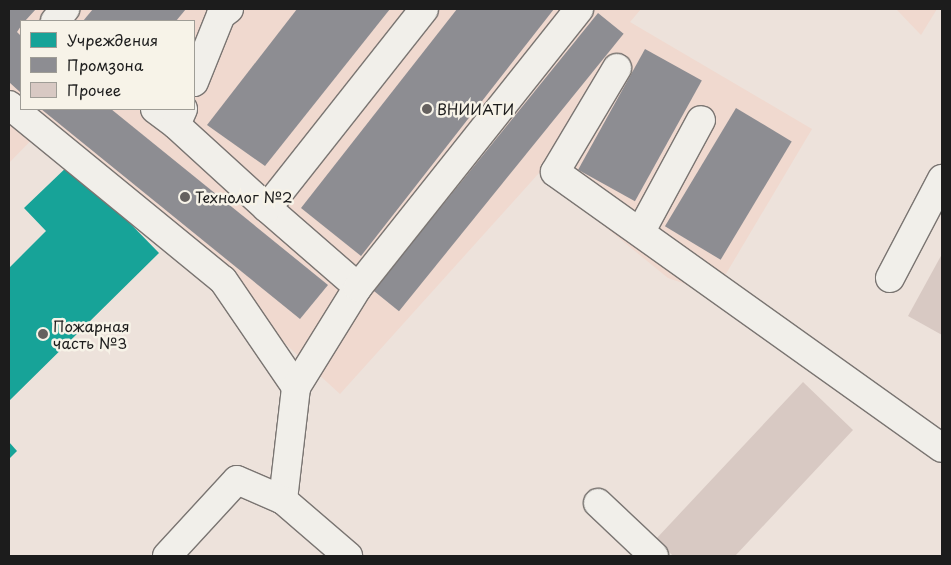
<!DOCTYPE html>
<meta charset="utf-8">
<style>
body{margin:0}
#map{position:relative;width:951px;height:565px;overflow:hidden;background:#ede2db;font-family:"Playpen Sans",sans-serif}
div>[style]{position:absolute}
.built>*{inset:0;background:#f0d9cf}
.public>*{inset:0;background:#17a398}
.industry>*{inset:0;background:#8d8d92;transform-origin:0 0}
.building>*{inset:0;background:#d8c9c3}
.roads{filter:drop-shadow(1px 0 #7a7572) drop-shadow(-1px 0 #7a7572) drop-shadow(0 1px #7a7572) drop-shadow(0 -1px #7a7572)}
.minor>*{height:28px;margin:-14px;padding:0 14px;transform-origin:14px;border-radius:14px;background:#f1efea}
.dots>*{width:14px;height:14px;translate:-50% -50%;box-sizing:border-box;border:2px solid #f7f3e8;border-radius:50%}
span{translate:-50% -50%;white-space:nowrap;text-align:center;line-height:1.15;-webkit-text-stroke:5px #f7f3e8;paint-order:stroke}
.poi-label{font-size:15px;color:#1c1c1c}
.left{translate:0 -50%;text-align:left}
.frame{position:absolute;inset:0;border:10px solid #1c1c1c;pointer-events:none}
.legend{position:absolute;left:20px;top:20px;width:175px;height:90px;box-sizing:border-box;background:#f7f3e8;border:1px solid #9f9d96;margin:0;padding:6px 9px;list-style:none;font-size:15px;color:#1c1c1c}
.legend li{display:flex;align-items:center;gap:10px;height:25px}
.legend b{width:25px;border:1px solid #9f9d96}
</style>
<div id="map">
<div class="built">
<div style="clip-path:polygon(evenodd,9px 9px,641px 9px,630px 22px,812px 129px,714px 294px,668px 278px,539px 173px,340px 394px,46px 125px,9px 163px,9px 9px,21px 21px,194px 21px,194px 109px,21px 109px,21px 21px)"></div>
<div style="clip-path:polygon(896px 9px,937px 9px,921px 35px)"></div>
</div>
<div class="public">
<div style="clip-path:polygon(71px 163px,159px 253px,9px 401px,9px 268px,46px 231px,24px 208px)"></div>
<div style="clip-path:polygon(9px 442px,17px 451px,9px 459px)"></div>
</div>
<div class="industry">
<div style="clip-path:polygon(9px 9px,36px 9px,25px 21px,21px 21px,21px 26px,17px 32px,21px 36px,21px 93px,9px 82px)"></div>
<div style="clip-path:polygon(93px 9px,186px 9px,176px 21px,83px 21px)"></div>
<div style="clip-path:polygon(297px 9px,390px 9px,265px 166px,207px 125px)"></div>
<div style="clip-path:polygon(457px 9px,554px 9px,361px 256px,301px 208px)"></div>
<div style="left:598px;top:13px;width:33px;height:357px;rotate:39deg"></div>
<div style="left:645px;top:49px;width:65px;height:138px;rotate:29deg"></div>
<div style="left:736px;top:108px;width:65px;height:138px;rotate:31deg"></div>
<div style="clip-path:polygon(41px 109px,111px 109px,328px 285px,300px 319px)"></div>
</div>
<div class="building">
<div style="clip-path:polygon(942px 254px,942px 335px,908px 316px)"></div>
<div style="clip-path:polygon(803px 382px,853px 430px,735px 556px,673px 556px,656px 539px)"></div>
</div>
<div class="roads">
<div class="minor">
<div style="left:55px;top:21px;width:16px;rotate:-50deg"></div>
<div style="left:617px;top:68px;width:121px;rotate:120.8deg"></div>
<div style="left:555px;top:172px;width:475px;rotate:35.5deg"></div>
<div style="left:194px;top:82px;width:72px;rotate:-68.1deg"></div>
<div style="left:221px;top:15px;width:10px;rotate:-37deg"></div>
<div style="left:9px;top:105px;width:276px;rotate:39.3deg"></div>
<div style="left:223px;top:280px;width:130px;rotate:55.7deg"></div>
<div style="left:155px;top:109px;width:26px;rotate:37deg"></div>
<div style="left:183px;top:109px;width:17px;rotate:114deg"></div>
<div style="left:176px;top:125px;width:123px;rotate:42.4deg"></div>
<div style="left:641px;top:231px;width:126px;rotate:-61.6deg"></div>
<div style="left:890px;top:278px;width:112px;rotate:-62.3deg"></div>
<div style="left:358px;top:287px;width:121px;rotate:-139deg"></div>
<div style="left:267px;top:208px;width:253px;rotate:-51.7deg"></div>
<div style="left:283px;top:500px;width:114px;rotate:-83.4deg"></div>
<div style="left:296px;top:387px;width:118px;rotate:-58.2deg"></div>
<div style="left:358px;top:287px;width:355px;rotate:-51.5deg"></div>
<div style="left:598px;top:503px;width:77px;rotate:43.4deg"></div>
<div style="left:167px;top:556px;width:103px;rotate:-47.4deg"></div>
<div style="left:237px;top:480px;width:50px;rotate:23.5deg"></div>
<div style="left:283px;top:500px;width:86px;rotate:40.7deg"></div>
</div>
</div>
<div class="dots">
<div style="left:427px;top:109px;background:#65615f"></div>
<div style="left:185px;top:197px;background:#65615f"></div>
<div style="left:43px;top:334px;background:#65615f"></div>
</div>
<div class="poi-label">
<span class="left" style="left:437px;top:109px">ВНИИАТИ</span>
<span class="left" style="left:195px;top:197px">Технолог №2</span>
<span class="left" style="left:53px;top:334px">Пожарная<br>часть №3</span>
</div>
<div class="frame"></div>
<ul class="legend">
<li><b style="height:14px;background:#17a398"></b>Учреждения</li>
<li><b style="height:14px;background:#8d8d92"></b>Промзона</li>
<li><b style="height:14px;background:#d8c9c3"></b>Прочее</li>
</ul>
</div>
